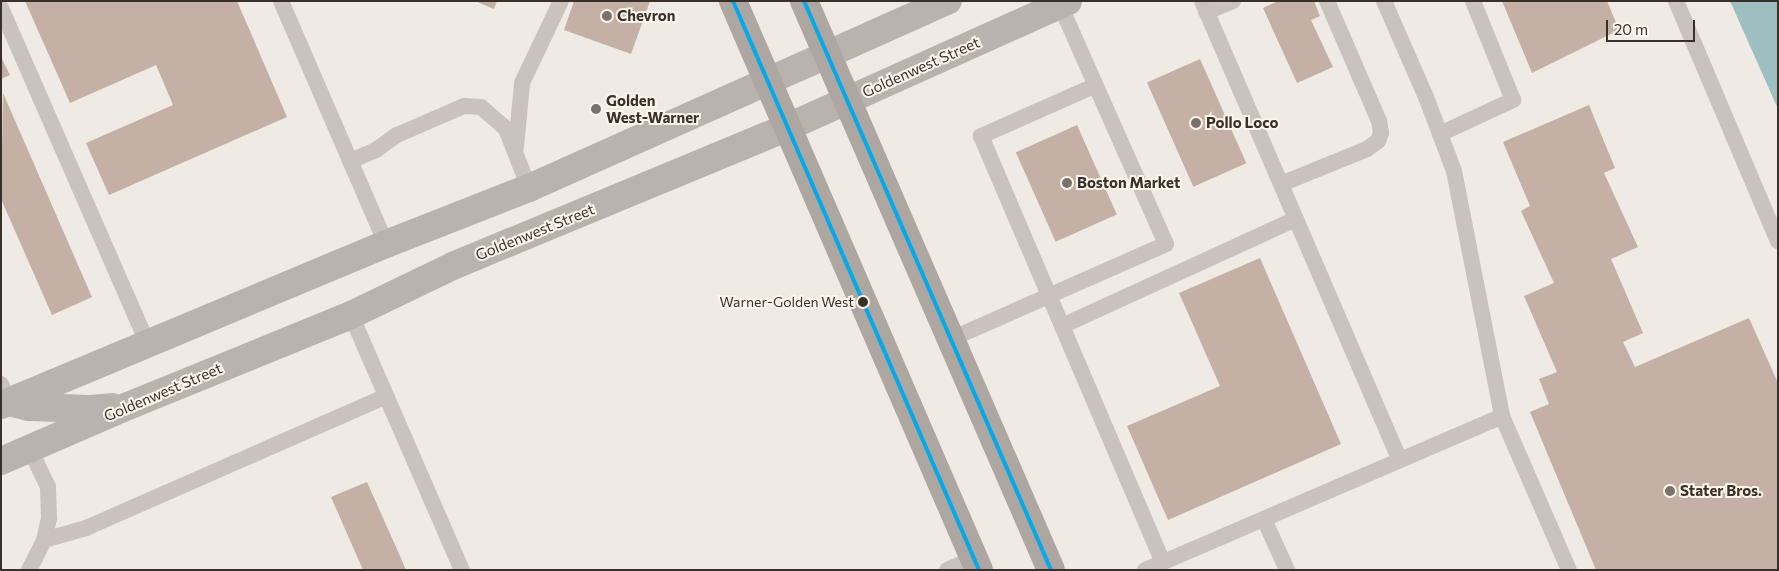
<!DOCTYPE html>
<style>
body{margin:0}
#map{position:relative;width:1779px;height:571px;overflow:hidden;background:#efebe4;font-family:Commissioner,sans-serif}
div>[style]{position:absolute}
.water>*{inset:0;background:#9ebfc2}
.building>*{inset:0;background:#c4b0a5;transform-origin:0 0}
.lane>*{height:16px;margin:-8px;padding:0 8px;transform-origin:8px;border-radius:8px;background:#c9c3bc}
.secondary>*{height:28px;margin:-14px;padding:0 14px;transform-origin:14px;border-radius:14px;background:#b9b3ad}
.primary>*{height:28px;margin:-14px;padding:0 14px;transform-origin:14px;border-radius:14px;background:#aea7a1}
.bus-1>*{height:4px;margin:-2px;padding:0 2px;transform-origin:2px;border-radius:2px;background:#03a9e8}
.dots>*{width:14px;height:14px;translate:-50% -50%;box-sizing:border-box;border:2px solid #fbf5ec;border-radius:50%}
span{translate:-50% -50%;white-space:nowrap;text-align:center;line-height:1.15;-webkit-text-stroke:4px #fbf5ec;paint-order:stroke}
.bus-label{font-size:14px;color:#3a302a}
.right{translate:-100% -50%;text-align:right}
.poi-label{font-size:15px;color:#3a302a;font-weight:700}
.left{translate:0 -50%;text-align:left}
.street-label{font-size:15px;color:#3a302a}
.frame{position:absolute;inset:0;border:2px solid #3a302a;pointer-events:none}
.scale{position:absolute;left:1606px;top:20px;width:89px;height:22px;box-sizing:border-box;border:2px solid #3a302a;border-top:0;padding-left:6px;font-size:15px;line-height:18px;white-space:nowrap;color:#3a302a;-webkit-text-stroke:4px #fbf5ec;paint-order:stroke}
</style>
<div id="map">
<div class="water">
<div style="clip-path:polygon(1730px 1px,1778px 1px,1778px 109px)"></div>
</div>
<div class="building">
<div style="clip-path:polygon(25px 1px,237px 1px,287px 117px,109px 195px,86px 143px,173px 105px,156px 65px,70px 103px)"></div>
<div style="clip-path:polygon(475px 1px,497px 1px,494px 9px)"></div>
<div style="clip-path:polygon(574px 1px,650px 1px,631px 54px,564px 30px)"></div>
<div style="clip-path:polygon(1278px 1px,1314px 1px,1320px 16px,1311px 20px,1333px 67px,1297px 83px,1263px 8px)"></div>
<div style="clip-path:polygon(1502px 1px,1607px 1px,1619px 30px,1532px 73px)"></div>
<div style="clip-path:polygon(1px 57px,10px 75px,1px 79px)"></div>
<div style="left:1200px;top:59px;width:114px;height:58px;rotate:66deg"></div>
<div style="clip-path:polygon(3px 93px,92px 297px,52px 315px,1px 199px)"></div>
<div style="clip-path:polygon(1589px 105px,1615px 168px,1604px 173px,1638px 247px,1611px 259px,1643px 333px,1623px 342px,1635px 367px,1749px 318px,1778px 383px,1778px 570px,1596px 570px,1530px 412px,1549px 404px,1539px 379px,1557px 372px,1524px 296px,1554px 283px,1521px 211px,1530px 206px,1503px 142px)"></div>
<div style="left:1077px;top:125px;width:98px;height:67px;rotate:66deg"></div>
<div style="clip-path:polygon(1260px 258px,1341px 444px,1168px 520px,1127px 426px,1220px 386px,1179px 293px)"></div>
<div style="clip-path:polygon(367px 482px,400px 556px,406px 570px,363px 570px,331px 497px)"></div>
</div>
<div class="lane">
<div style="left:281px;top:1px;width:265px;rotate:66.6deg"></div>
<div style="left:1202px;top:1px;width:500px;rotate:66.7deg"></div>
<div style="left:1384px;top:1px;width:105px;rotate:66.4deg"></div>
<div style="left:1426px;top:97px;width:79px;rotate:69.3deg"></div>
<div style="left:1454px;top:171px;width:250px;rotate:78.9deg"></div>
<div style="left:1502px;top:416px;width:168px;rotate:66.5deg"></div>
<div style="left:1676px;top:1px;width:261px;rotate:67deg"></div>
<div style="left:1px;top:8px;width:367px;rotate:66.4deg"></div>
<div style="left:1206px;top:12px;width:29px;rotate:-22deg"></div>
<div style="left:1094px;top:86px;width:124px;rotate:156.1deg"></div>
<div style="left:981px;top:136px;width:463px;rotate:66.9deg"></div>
<div style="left:1440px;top:134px;width:81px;rotate:-25deg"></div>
<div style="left:1513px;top:100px;width:107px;rotate:-112deg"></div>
<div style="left:516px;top:147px;width:64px;rotate:-84.6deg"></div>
<div style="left:522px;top:83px;width:91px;rotate:-64.6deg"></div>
<div style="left:350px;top:161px;width:28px;rotate:-23deg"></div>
<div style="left:376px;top:150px;width:26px;rotate:-36deg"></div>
<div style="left:397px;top:135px;width:73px;rotate:-23.4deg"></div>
<div style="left:464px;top:106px;width:17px;rotate:3deg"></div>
<div style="left:481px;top:107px;width:33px;rotate:41deg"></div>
<div style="left:506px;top:129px;width:63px;rotate:68.7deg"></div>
<div style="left:1281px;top:184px;width:93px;rotate:-22.1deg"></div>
<div style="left:1367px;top:149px;width:14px;rotate:-36deg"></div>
<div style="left:1378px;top:141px;width:9px;rotate:-69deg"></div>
<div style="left:1381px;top:133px;width:12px;rotate:-99deg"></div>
<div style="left:1379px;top:121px;width:131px;rotate:-113.4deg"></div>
<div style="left:351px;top:315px;width:278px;rotate:66.5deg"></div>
<div style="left:1062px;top:326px;width:257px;rotate:-24.6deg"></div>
<div style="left:951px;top:339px;width:235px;rotate:-23.8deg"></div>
<div style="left:1166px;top:244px;width:261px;rotate:-113.9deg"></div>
<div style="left:1px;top:384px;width:20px;rotate:66deg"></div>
<div style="left:1264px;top:519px;width:56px;rotate:65.7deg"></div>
<div style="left:44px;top:540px;width:44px;rotate:-15.9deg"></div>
<div style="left:86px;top:528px;width:328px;rotate:-23.7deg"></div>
<div style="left:29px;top:570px;width:34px;rotate:-63deg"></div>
<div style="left:44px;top:540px;width:23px;rotate:-77deg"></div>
<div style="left:49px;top:518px;width:31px;rotate:-92deg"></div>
<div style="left:48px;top:487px;width:42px;rotate:-115.3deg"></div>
<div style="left:947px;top:570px;width:30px;rotate:-24deg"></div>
<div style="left:1145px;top:570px;width:389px;rotate:-23.3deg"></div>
</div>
<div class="secondary">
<div style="left:9px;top:402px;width:21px;rotate:14deg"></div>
<div style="left:29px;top:407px;width:61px;rotate:1.9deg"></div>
<div style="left:90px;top:409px;width:22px;rotate:-5deg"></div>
<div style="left:1px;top:405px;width:417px;rotate:-22.7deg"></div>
<div style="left:386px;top:244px;width:154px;rotate:-21.4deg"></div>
<div style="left:529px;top:188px;width:459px;rotate:-24.1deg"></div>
<div style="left:1px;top:461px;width:138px;rotate:-23.4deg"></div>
<div style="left:128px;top:406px;width:241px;rotate:-22.2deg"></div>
<div style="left:351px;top:315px;width:115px;rotate:-25.7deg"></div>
<div style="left:455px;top:265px;width:360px;rotate:-22.5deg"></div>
<div style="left:788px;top:127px;width:307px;rotate:-24.2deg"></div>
</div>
<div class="primary">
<div style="left:733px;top:1px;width:620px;rotate:66.62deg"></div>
<div style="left:804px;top:1px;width:620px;rotate:66.53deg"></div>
</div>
<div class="bus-1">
<div style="left:733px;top:1px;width:620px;rotate:66.62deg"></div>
<div style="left:804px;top:1px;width:620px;rotate:66.53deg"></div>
</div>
<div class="dots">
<div style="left:607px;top:16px;background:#79716b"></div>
<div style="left:596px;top:109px;background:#79716b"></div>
<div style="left:1196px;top:123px;background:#79716b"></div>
<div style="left:1067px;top:183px;background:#79716b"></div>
<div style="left:863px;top:302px;background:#3a302a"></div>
<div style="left:1670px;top:491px;background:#79716b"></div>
</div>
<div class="bus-label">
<span class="right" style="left:854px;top:302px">Warner-Golden West</span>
</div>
<div class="poi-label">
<span class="left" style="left:617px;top:16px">Chevron</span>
<span class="left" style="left:606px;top:109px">Golden<br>West-Warner</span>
<span class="left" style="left:1206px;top:123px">Pollo Loco</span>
<span class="left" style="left:1077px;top:183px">Boston Market</span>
<span class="left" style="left:1680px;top:491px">Stater Bros.</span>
</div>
<div class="street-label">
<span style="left:921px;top:67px;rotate:-24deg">Goldenwest Street</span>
<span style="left:535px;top:232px;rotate:-22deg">Goldenwest Street</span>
<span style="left:163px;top:392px;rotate:-23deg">Goldenwest Street</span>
</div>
<div class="frame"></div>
<div class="scale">20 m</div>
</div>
